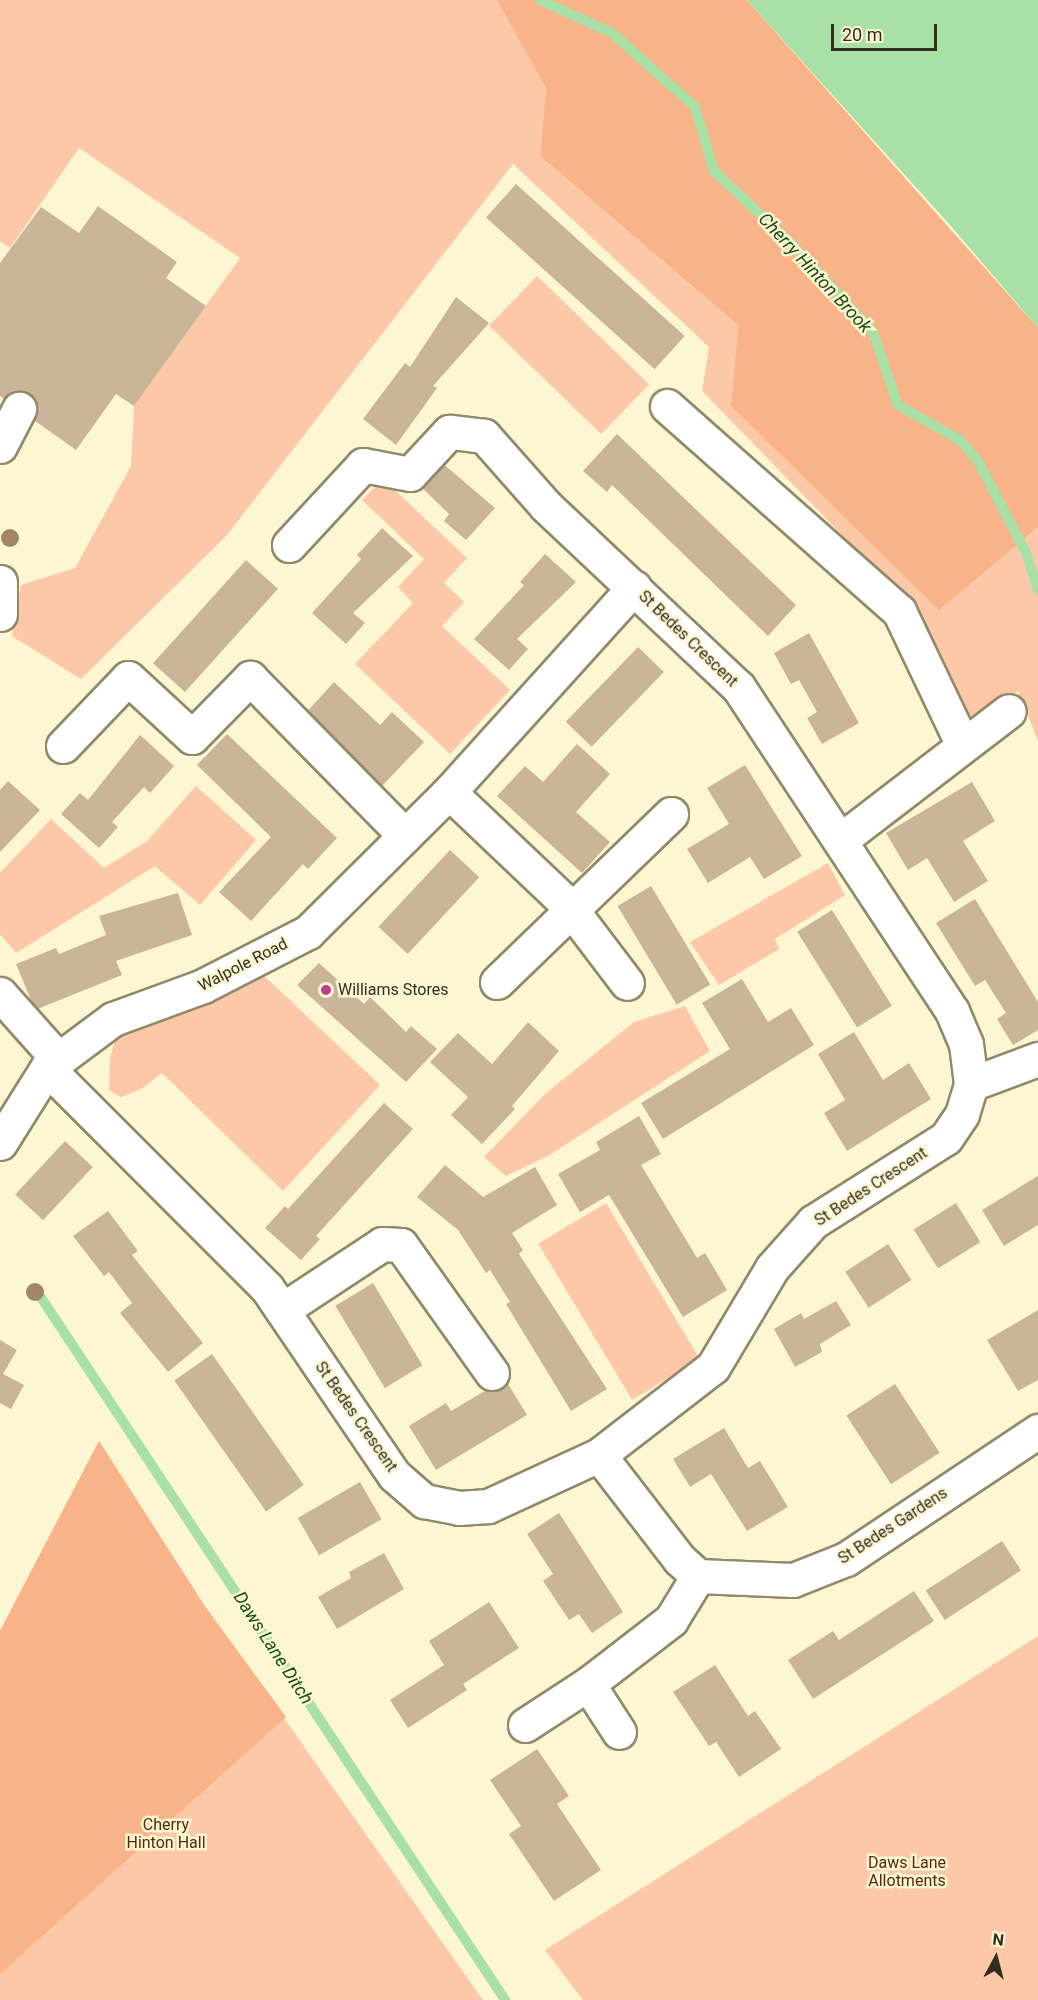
<!DOCTYPE html>
<style>
body{margin:0}
#map{position:relative;width:1038px;height:2000px;overflow:hidden;background:#fdf6d3;font-family:Roboto,sans-serif}
div>[style]{position:absolute}
.green>*{inset:0;background:#fdc8a7;transform-origin:0 0}
.forest>*{inset:0;background:#f8b388}
.water>*{inset:0;background:#a8e0a5}
.stream>*{height:10px;margin:-5px;padding:0 5px;transform-origin:5px;border-radius:5px;background:#a8e0a5}
.building>*{inset:0;background:#cab598;transform-origin:0 0}
.roads{filter:drop-shadow(2px 0 #918a6a) drop-shadow(-2px 0 #918a6a) drop-shadow(0 2px #918a6a) drop-shadow(0 -2px #918a6a)}
.minor>*{height:33px;margin:-16.5px;padding:0 16.5px;transform-origin:16.5px;border-radius:16.5px;background:#fff}
.trees>*{width:18px;height:18px;margin:-9px;border-radius:50%;background:#a18664}
.dots>*{width:16px;height:16px;translate:-50% -50%;box-sizing:border-box;border:3px solid #fdf6d3;border-radius:50%}
span{translate:-50% -50%;white-space:nowrap;text-align:center;line-height:1.15;-webkit-text-stroke:5px #fdf6d3;paint-order:stroke}
.street-label{font-size:16px;color:#312e21}
.poi-label{font-size:16px;color:#312e21}
.left{translate:0 -50%;text-align:left}
.park-label{font-size:16px;color:#552a09}
.water-label{font-size:18px;color:#164d16;font-style:italic}
.north{position:absolute;left:966px;top:1928px;width:60px;height:60px;-webkit-text-stroke:4px #fdf6d3;paint-order:stroke;rotate:7deg;font-size:16px;font-weight:700;line-height:24px;text-align:center;color:#312e21}
.north::after{content:'';display:block;margin:auto;width:21px;height:27px;background:#312e21;clip-path:polygon(50% 0,100% 100%,50% 72%,0 100%)}
.scale{position:absolute;left:831px;top:24px;width:106px;height:27px;box-sizing:border-box;border:3px solid #312e21;border-top:0;padding-left:8px;font-size:18px;line-height:21px;white-space:nowrap;color:#312e21;-webkit-text-stroke:4px #fdf6d3;paint-order:stroke}
</style>
<div id="map">
<div class="green">
<div style="clip-path:polygon(0 0,497px 0,546px 89px,540px 156px,738px 325px,731px 406px,939px 609px,1038px 527px,1038px 741px,1018px 691px,966px 724px,911px 606px,702px 391px,709px 347px,513px 164px,227px 535px,81px 679px,12px 636px,21px 585px,75px 568px,131px 466px,134px 406px,240px 258px,79px 148px,10px 248px,0 241px)"></div>
<div style="left:537px;top:276px;width:156px;height:69px;rotate:44deg"></div>
<div style="clip-path:polygon(383px 479px,467px 558px,444px 583px,464px 602px,442px 626px,510px 690px,450px 754px,355px 664px,413px 603px,398px 587px,424px 559px,362px 500px)"></div>
<div style="clip-path:polygon(196px 786px,256px 840px,200px 905px,155px 866px,16px 953px,0 934px,0 873px,51px 819px,104px 868px,147px 841px)"></div>
<div style="clip-path:polygon(828px 863px,845px 895px,775px 939px,779px 949px,719px 985px,690px 942px)"></div>
<div style="clip-path:polygon(261px 973px,380px 1085px,283px 1191px,162px 1073px,141px 1089px,121px 1097px,109px 1090px,110px 1058px,117px 1034px,157px 1015px,203px 1004px)"></div>
<div style="clip-path:polygon(685px 1006px,710px 1051px,548px 1156px,506px 1176px,484px 1157px,545px 1094px,634px 1022px)"></div>
<div style="left:606px;top:1203px;width:182px;height:79px;rotate:59deg"></div>
<div style="clip-path:polygon(99px 1441px,204px 1605px,483px 2000px,0 2000px,0 1631px)"></div>
<div style="clip-path:polygon(1038px 1636px,1038px 2000px,583px 2000px,545px 1950px)"></div>
</div>
<div class="forest">
<div style="clip-path:polygon(497px 0,747px 0,1038px 328px,1038px 527px,939px 610px,731px 406px,738px 325px,540px 156px,546px 89px)"></div>
<div style="clip-path:polygon(99px 1441px,204px 1605px,286px 1717px,0 1974px,0 1631px)"></div>
</div>
<div class="water">
<div style="clip-path:polygon(747px 0,1038px 0,1038px 328px,950px 225px)"></div>
</div>
<div class="stream">
<div style="left:540px;top:0;width:79px;rotate:24.6deg"></div>
<div style="left:612px;top:33px;width:111px;rotate:41.7deg"></div>
<div style="left:695px;top:107px;width:67px;rotate:73.5deg"></div>
<div style="left:714px;top:171px;width:104px;rotate:43.1deg"></div>
<div style="left:790px;top:242px;width:122px;rotate:47.3deg"></div>
<div style="left:873px;top:332px;width:77px;rotate:71.1deg"></div>
<div style="left:898px;top:405px;width:73px;rotate:29.7deg"></div>
<div style="left:961px;top:441px;width:26px;rotate:50deg"></div>
<div style="left:978px;top:461px;width:104px;rotate:62.4deg"></div>
<div style="left:1026px;top:553px;width:39px;rotate:72deg"></div>
<div style="left:40px;top:1296px;width:844px;rotate:56.55deg"></div>
</div>
<div class="building">
<div style="left:516px;top:184px;width:227px;height:45px;rotate:42deg"></div>
<div style="clip-path:polygon(98px 206px,177px 262px,166px 278px,206px 306px,134px 406px,116px 394px,76px 450px,0 396px,0 263px,41px 207px,79px 233px)"></div>
<div style="clip-path:polygon(456px 297px,489px 323px,433px 386px,437px 388px,396px 445px,363px 419px,405px 363px,410px 367px)"></div>
<div style="clip-path:polygon(617px 434px,796px 605px,768px 636px,612px 485px,607px 492px,583px 471px)"></div>
<div style="clip-path:polygon(441px 462px,495px 508px,466px 540px,444px 521px,449px 514px,419px 485px)"></div>
<div style="clip-path:polygon(382px 528px,413px 556px,353px 613px,365px 623px,346px 644px,312px 613px,361px 559px,357px 555px)"></div>
<div style="clip-path:polygon(545px 554px,576px 582px,517px 639px,528px 649px,509px 670px,474px 639px,524px 585px,520px 582px)"></div>
<div style="left:246px;top:560px;width:43px;height:139px;rotate:42deg"></div>
<div style="clip-path:polygon(809px 633px,859px 723px,822px 744px,807px 718px,817px 712px,799px 680px,791px 684px,774px 653px)"></div>
<div style="left:638px;top:647px;width:36px;height:104px;rotate:44deg"></div>
<div style="clip-path:polygon(334px 682px,380px 725px,392px 712px,424px 742px,382px 786px,305px 714px)"></div>
<div style="clip-path:polygon(227px 734px,337px 838px,308px 869px,303px 864px,251px 921px,219px 892px,271px 837px,197px 765px)"></div>
<div style="clip-path:polygon(140px 735px,174px 766px,150px 793px,144px 787px,112px 822px,118px 827px,99px 848px,61px 814px,80px 793px,88px 800px)"></div>
<div style="clip-path:polygon(577px 744px,610px 774px,576px 812px,610px 842px,582px 873px,497px 796px,525px 766px,543px 782px)"></div>
<div style="clip-path:polygon(745px 765px,802px 856px,764px 879px,750px 857px,708px 883px,687px 849px,729px 824px,707px 788px)"></div>
<div style="clip-path:polygon(8px 781px,40px 810px,0 852px,0 790px)"></div>
<div style="clip-path:polygon(972px 782px,995px 821px,963px 841px,988px 881px,954px 902px,927px 858px,908px 870px,886px 833px)"></div>
<div style="left:450px;top:850px;width:40px;height:105px;rotate:43deg"></div>
<div style="left:651px;top:886px;width:115px;height:39px;rotate:59deg"></div>
<div style="clip-path:polygon(178px 893px,192px 935px,116px 961px,122px 975px,35px 1010px,16px 964px,56px 948px,59px 954px,106px 935px,99px 916px)"></div>
<div style="clip-path:polygon(975px 899px,1038px 1002px,1038px 1030px,1013px 1045px,997px 1019px,1006px 1013px,985px 980px,975px 986px,936px 923px)"></div>
<div style="left:832px;top:910px;width:113px;height:41px;rotate:58deg"></div>
<div style="clip-path:polygon(319px 963px,364px 1004px,370px 997px,406px 1032px,411px 1026px,437px 1049px,406px 1082px,297px 985px)"></div>
<div style="clip-path:polygon(742px 979px,768px 1022px,791px 1008px,814px 1045px,663px 1139px,641px 1103px,730px 1049px,702px 1003px)"></div>
<div style="clip-path:polygon(528px 1022px,559px 1051px,512px 1106px,515px 1109px,482px 1144px,451px 1115px,468px 1097px,430px 1062px,458px 1033px,492px 1064px)"></div>
<div style="clip-path:polygon(854px 1032px,883px 1080px,909px 1063px,931px 1099px,847px 1151px,824px 1113px,845px 1100px,818px 1054px)"></div>
<div style="clip-path:polygon(384px 1103px,413px 1129px,316px 1236px,320px 1239px,301px 1260px,265px 1228px,285px 1206px,288px 1209px)"></div>
<div style="clip-path:polygon(639px 1116px,661px 1154px,641px 1165px,697px 1258px,705px 1253px,727px 1290px,683px 1317px,609px 1195px,580px 1212px,558px 1174px,600px 1150px,596px 1142px)"></div>
<div style="left:65px;top:1141px;width:38px;height:73px;rotate:43deg"></div>
<div style="clip-path:polygon(445px 1165px,483px 1197px,535px 1167px,557px 1205px,512px 1233px,523px 1250px,519px 1254px,607px 1389px,571px 1411px,506px 1304px,510px 1302px,490px 1270px,486px 1273px,458px 1230px,417px 1197px)"></div>
<div style="clip-path:polygon(1038px 1176px,1038px 1225px,1004px 1246px,982px 1210px)"></div>
<div style="left:956px;top:1203px;width:46px;height:50px;rotate:58deg"></div>
<div style="clip-path:polygon(108px 1211px,138px 1251px,132px 1255px,203px 1343px,168px 1372px,120px 1313px,132px 1303px,109px 1272px,104px 1276px,73px 1236px)"></div>
<div style="left:888px;top:1244px;width:43px;height:51px;rotate:57deg"></div>
<div style="left:373px;top:1283px;width:96px;height:44px;rotate:59deg"></div>
<div style="clip-path:polygon(836px 1301px,851px 1325px,820px 1344px,822px 1352px,795px 1367px,774px 1329px,801px 1313px,804px 1319px)"></div>
<div style="clip-path:polygon(1038px 1310px,1038px 1380px,1018px 1391px,987px 1340px)"></div>
<div style="clip-path:polygon(0 1340px,17px 1350px,3px 1374px,24px 1385px,11px 1409px,0 1403px)"></div>
<div style="left:212px;top:1354px;width:160px;height:46px;rotate:55deg"></div>
<div style="clip-path:polygon(505px 1379px,527px 1415px,436px 1470px,409px 1426px,446px 1403px,451px 1411px)"></div>
<div style="left:895px;top:1384px;width:82px;height:58px;rotate:57deg"></div>
<div style="clip-path:polygon(724px 1428px,748px 1468px,760px 1461px,788px 1507px,747px 1531px,711px 1474px,690px 1487px,673px 1459px)"></div>
<div style="left:360px;top:1482px;width:43px;height:72px;rotate:60deg"></div>
<div style="clip-path:polygon(559px 1513px,623px 1612px,592px 1633px,579px 1614px,569px 1620px,543px 1581px,553px 1574px,527px 1534px)"></div>
<div style="left:1002px;top:1541px;width:35px;height:91px;rotate:57deg"></div>
<div style="clip-path:polygon(384px 1553px,404px 1589px,337px 1629px,318px 1597px,351px 1578px,349px 1572px)"></div>
<div style="clip-path:polygon(914px 1591px,934px 1621px,813px 1699px,788px 1660px,833px 1631px,839px 1640px)"></div>
<div style="clip-path:polygon(489px 1602px,519px 1648px,463px 1684px,467px 1690px,408px 1728px,390px 1700px,444px 1665px,429px 1641px)"></div>
<div style="clip-path:polygon(715px 1665px,748px 1716px,755px 1711px,781px 1749px,739px 1777px,716px 1742px,709px 1746px,673px 1692px)"></div>
<div style="clip-path:polygon(537px 1749px,569px 1796px,557px 1804px,601px 1870px,554px 1901px,509px 1834px,521px 1826px,490px 1780px)"></div>
</div>
<div class="roads">
<div class="minor">
<div style="left:667px;top:406px;width:310px;rotate:41.5deg"></div>
<div style="left:899px;top:611px;width:148px;rotate:64.5deg"></div>
<div style="left:0;top:446px;width:42px;rotate:-62.8deg"></div>
<div style="left:0;top:582px;width:32px;rotate:90deg"></div>
<div style="left:63px;top:746px;width:94px;rotate:-46.3deg"></div>
<div style="left:128px;top:678px;width:87px;rotate:42.7deg"></div>
<div style="left:192px;top:737px;width:83px;rotate:-45.5deg"></div>
<div style="left:250px;top:678px;width:221px;rotate:45.5deg"></div>
<div style="left:449px;top:792px;width:163px;rotate:43.5deg"></div>
<div style="left:567px;top:904px;width:99px;rotate:52.8deg"></div>
<div style="left:842px;top:839px;width:210px;rotate:-37.5deg"></div>
<div style="left:497px;top:982px;width:242px;rotate:-44deg"></div>
<div style="left:0;top:994px;width:86px;rotate:48.3deg"></div>
<div style="left:47px;top:1068px;width:311px;rotate:45deg"></div>
<div style="left:267px;top:1288px;width:226px;rotate:55.8deg"></div>
<div style="left:394px;top:1475px;width:40px;rotate:41deg"></div>
<div style="left:424px;top:1501px;width:36px;rotate:11deg"></div>
<div style="left:459px;top:1508px;width:29px;rotate:-4deg"></div>
<div style="left:488px;top:1506px;width:122px;rotate:-24.7deg"></div>
<div style="left:599px;top:1455px;width:144px;rotate:-37.7deg"></div>
<div style="left:713px;top:1367px;width:115px;rotate:-59.2deg"></div>
<div style="left:772px;top:1268px;width:62px;rotate:-48.3deg"></div>
<div style="left:813px;top:1222px;width:157px;rotate:-32.3deg"></div>
<div style="left:946px;top:1138px;width:29px;rotate:-56deg"></div>
<div style="left:962px;top:1114px;width:31px;rotate:-73deg"></div>
<div style="left:971px;top:1084px;width:40px;rotate:-97.1deg"></div>
<div style="left:966px;top:1044px;width:36px;rotate:-113deg"></div>
<div style="left:952px;top:1011px;width:388px;rotate:-123.4deg"></div>
<div style="left:738px;top:687px;width:264px;rotate:-136.7deg"></div>
<div style="left:546px;top:506px;width:94px;rotate:-131.5deg"></div>
<div style="left:484px;top:436px;width:35px;rotate:-173deg"></div>
<div style="left:449px;top:432px;width:57px;rotate:132.9deg"></div>
<div style="left:410px;top:474px;width:48px;rotate:-169.2deg"></div>
<div style="left:363px;top:465px;width:109px;rotate:132.8deg"></div>
<div style="left:971px;top:1084px;width:72px;rotate:-20.5deg"></div>
<div style="left:0;top:1143px;width:89px;rotate:-57.9deg"></div>
<div style="left:47px;top:1068px;width:82px;rotate:-36.6deg"></div>
<div style="left:113px;top:1019px;width:96px;rotate:-20.1deg"></div>
<div style="left:203px;top:986px;width:118px;rotate:-27.2deg"></div>
<div style="left:308px;top:932px;width:199px;rotate:-44.8deg"></div>
<div style="left:449px;top:792px;width:276px;rotate:-47.9deg"></div>
<div style="left:282px;top:1310px;width:120px;rotate:-33.4deg"></div>
<div style="left:382px;top:1244px;width:19px;rotate:3deg"></div>
<div style="left:401px;top:1245px;width:157px;rotate:54.6deg"></div>
<div style="left:599px;top:1455px;width:131px;rotate:52.4deg"></div>
<div style="left:679px;top:1559px;width:25px;rotate:42deg"></div>
<div style="left:698px;top:1576px;width:95px;rotate:2.4deg"></div>
<div style="left:793px;top:1580px;width:57px;rotate:-21.6deg"></div>
<div style="left:846px;top:1559px;width:231px;rotate:-33.7deg"></div>
<div style="left:588px;top:1684px;width:57px;rotate:57.1deg"></div>
<div style="left:525px;top:1725px;width:75px;rotate:-33.1deg"></div>
<div style="left:588px;top:1684px;width:105px;rotate:-37.6deg"></div>
<div style="left:671px;top:1620px;width:52px;rotate:-58.5deg"></div>
</div>
</div>
<div class="trees">
<div style="left:10px;top:538px"></div>
<div style="left:35px;top:1292px"></div>
</div>
<div class="dots">
<div style="left:326px;top:990px;background:#bb3f8e"></div>
</div>
<div class="street-label">
<span style="left:688px;top:639px;rotate:44deg">St Bedes Crescent</span>
<span style="left:243px;top:965px;rotate:-27deg">Walpole Road</span>
<span style="left:871px;top:1187px;rotate:-33deg">St Bedes Crescent</span>
<span style="left:356px;top:1417px;rotate:55deg">St Bedes Crescent</span>
<span style="left:893px;top:1526px;rotate:-33deg">St Bedes Gardens</span>
</div>
<div class="poi-label">
<span class="left" style="left:338px;top:990px">Williams Stores</span>
</div>
<div class="park-label">
<span style="left:166px;top:1834px">Cherry<br>Hinton Hall</span>
<span style="left:907px;top:1872px">Daws Lane<br>Allotments</span>
</div>
<div class="water-label">
<span style="left:815px;top:273px;rotate:47deg">Cherry Hinton Brook</span>
<span style="left:273px;top:1648px;rotate:57deg">Daws Lane Ditch</span>
</div>
<div class="north">N</div>
<div class="scale">20 m</div>
</div>
